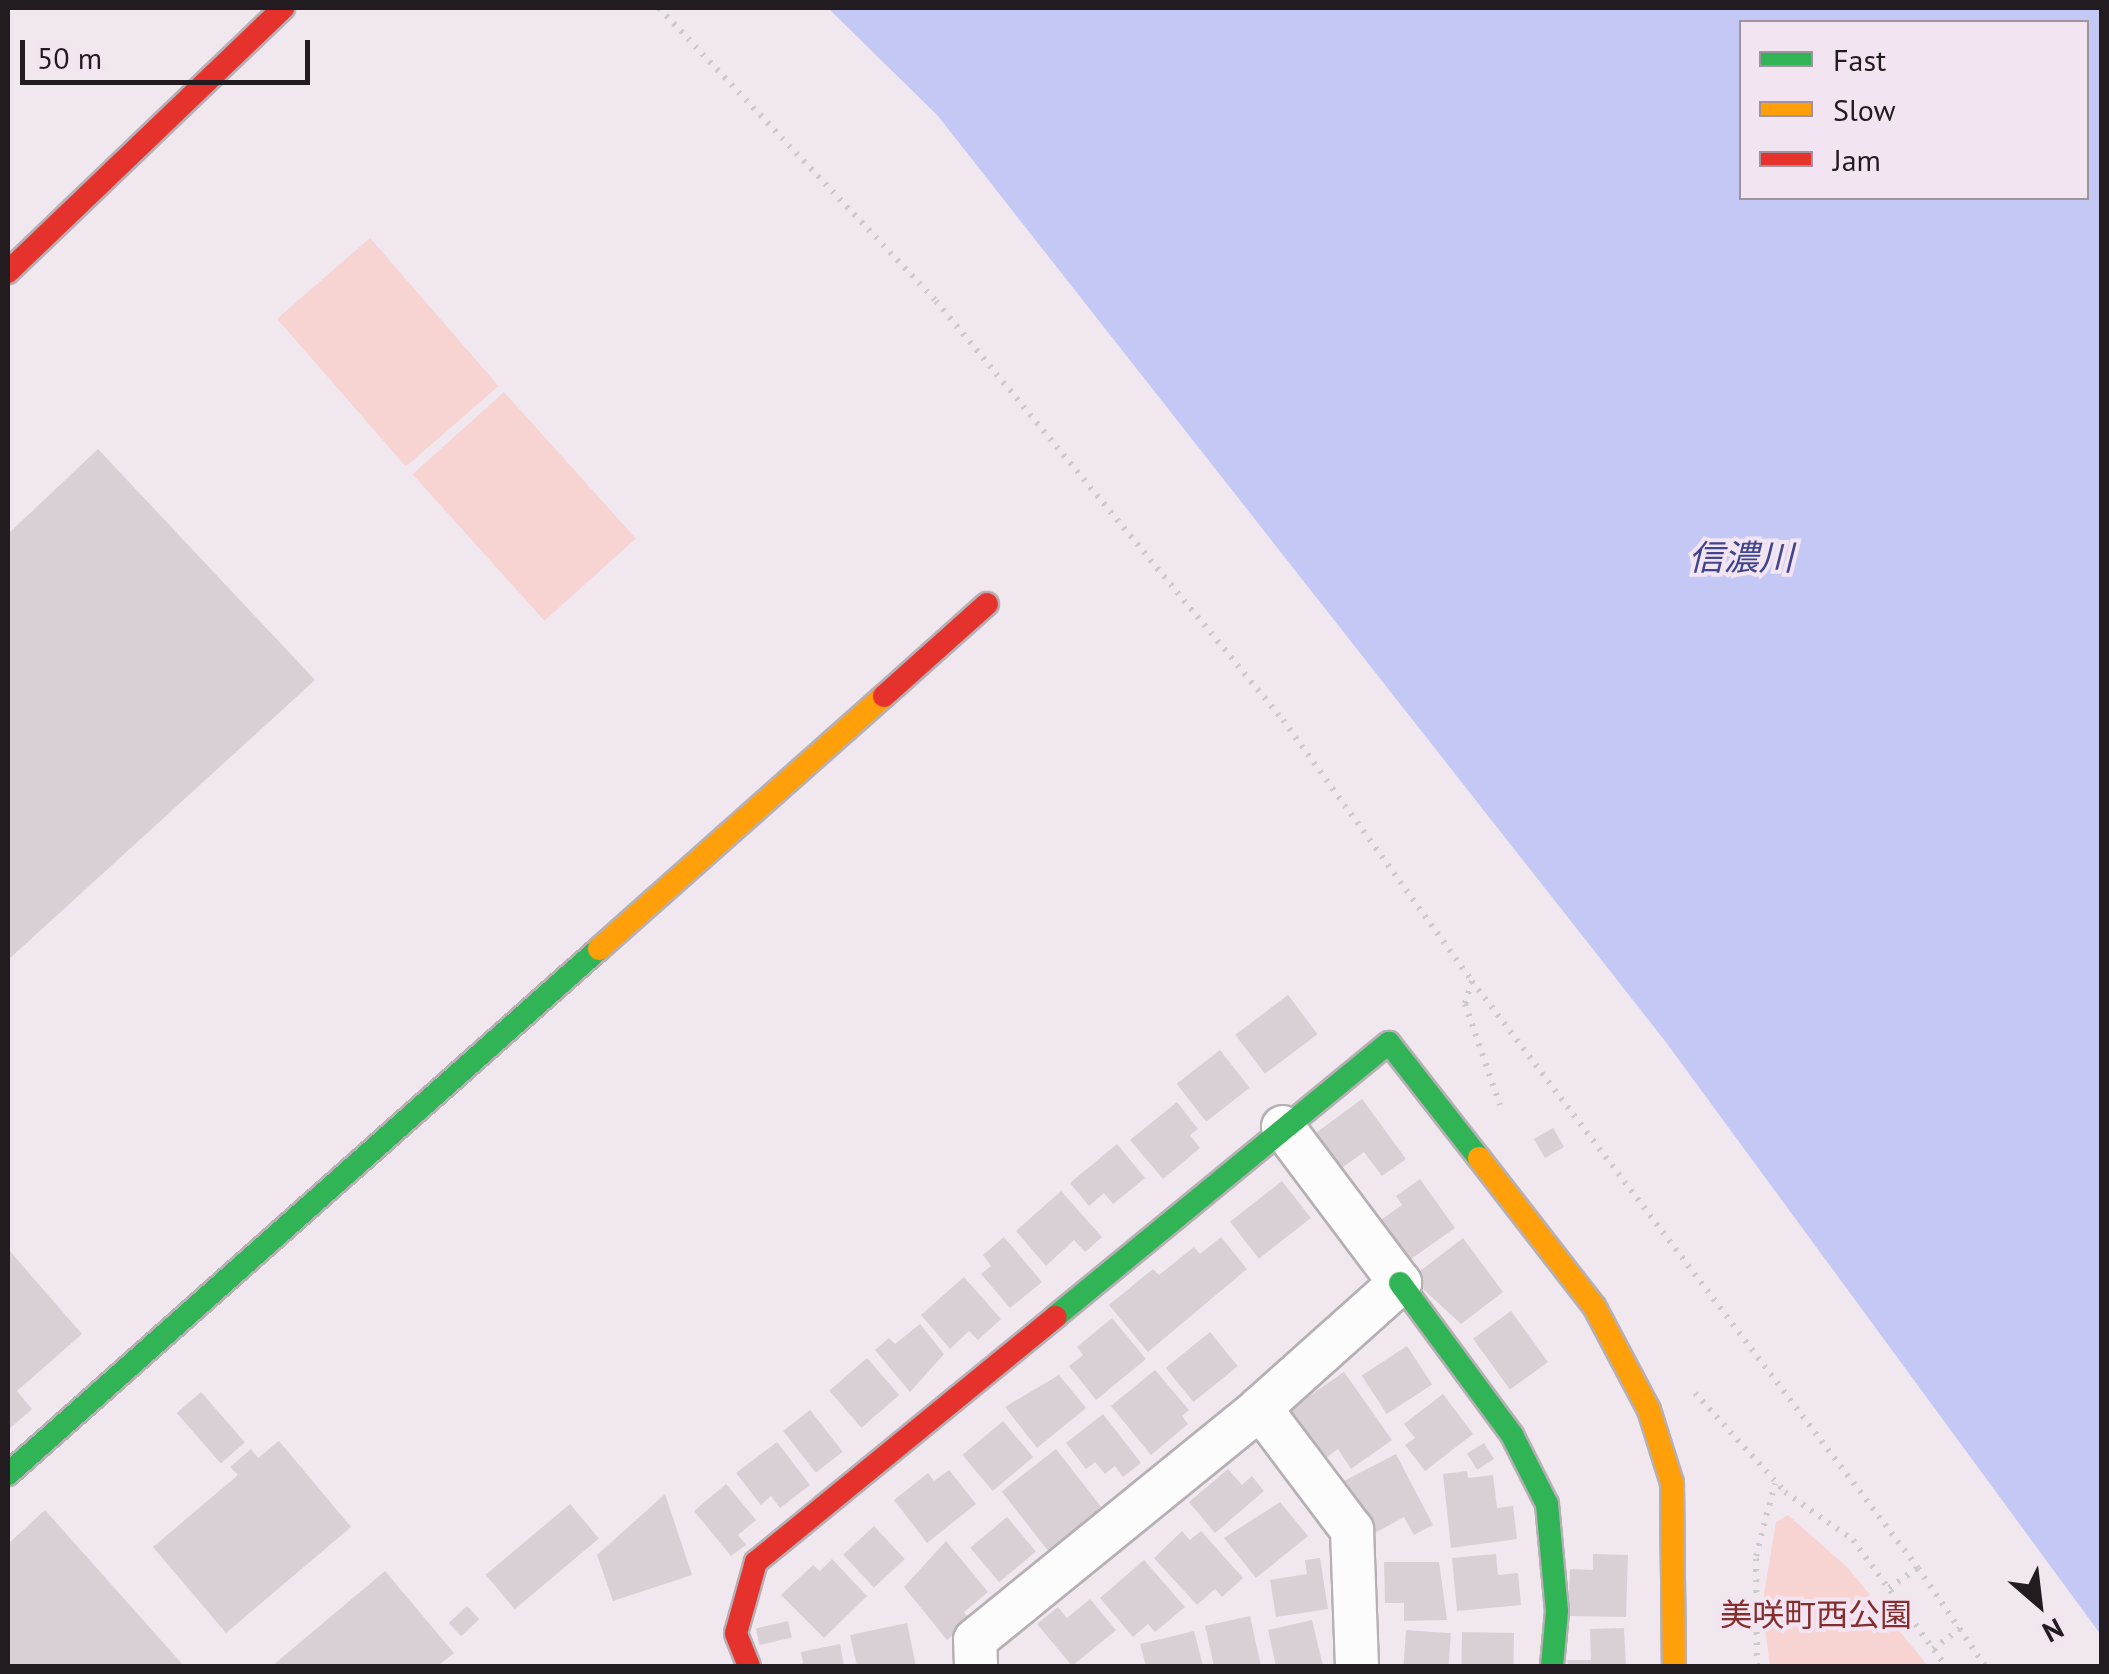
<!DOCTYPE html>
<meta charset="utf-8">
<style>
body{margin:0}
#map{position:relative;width:2109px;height:1674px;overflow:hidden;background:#f0e8ee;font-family:"PT Sans","Noto Sans JP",sans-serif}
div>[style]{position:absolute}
.green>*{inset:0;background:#f7d3d2;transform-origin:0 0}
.water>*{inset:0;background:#c4c8f5}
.building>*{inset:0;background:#d8d0d5;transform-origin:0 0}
.path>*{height:6px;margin-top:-3px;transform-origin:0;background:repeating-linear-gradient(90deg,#cdcacb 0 2.5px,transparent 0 10.5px)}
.roads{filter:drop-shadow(2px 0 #b6b0b5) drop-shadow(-2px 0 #b6b0b5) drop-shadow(0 2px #b6b0b5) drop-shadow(0 -2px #b6b0b5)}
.street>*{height:42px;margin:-21px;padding:0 21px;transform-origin:21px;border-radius:21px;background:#fdfcfc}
.fast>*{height:22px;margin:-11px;padding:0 11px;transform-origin:11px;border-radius:11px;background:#30b455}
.slow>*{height:22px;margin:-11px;padding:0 11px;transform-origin:11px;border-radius:11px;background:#ff9f0a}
.jam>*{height:22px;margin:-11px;padding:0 11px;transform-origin:11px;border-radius:11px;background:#e5322d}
span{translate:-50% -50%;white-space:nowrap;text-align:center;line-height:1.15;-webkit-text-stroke:8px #f3e4f1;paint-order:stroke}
.park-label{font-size:32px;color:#832d2d}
.water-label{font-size:35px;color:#41458e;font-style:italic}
.frame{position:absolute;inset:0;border:10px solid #221c21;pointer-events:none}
.legend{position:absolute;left:1739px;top:20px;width:350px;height:180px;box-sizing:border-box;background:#f3e4f1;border:2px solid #9f949e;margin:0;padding:12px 18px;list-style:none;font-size:30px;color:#221c21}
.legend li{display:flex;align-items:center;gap:20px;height:50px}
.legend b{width:50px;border:2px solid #9f949e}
.north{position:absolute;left:1989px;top:1554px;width:100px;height:100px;-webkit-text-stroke:8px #f3e4f1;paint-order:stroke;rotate:152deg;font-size:28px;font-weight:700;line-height:40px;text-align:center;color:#221c21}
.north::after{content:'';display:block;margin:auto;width:35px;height:45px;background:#221c21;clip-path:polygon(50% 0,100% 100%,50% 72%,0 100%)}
.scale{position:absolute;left:20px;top:40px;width:290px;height:45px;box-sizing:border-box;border:5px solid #221c21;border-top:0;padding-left:12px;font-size:30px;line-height:35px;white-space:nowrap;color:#221c21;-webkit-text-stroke:8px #f3e4f1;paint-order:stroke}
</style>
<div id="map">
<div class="green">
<div style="left:370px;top:238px;width:196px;height:123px;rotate:49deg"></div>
<div style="left:504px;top:392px;width:197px;height:123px;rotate:48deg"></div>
<div style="clip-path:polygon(1788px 1515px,1848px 1568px,1928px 1666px,1770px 1666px,1762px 1606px,1776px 1522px)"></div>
</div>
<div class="water">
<div style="clip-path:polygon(evenodd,828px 8px,2101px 8px,2101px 1635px,1665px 1041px,938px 116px,828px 8px,1742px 22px,2086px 22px,2086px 198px,1742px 198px,1742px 22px)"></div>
</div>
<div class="building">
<div style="clip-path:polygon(98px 449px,315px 680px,8px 960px,8px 534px)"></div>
<div style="left:1288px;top:995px;width:49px;height:66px;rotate:53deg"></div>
<div style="left:1220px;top:1050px;width:48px;height:55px;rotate:52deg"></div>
<div style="clip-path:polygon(1362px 1099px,1406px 1159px,1382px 1176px,1364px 1152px,1339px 1170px,1313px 1135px)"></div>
<div style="clip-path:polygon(1177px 1102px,1198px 1129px,1190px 1135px,1200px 1148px,1163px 1179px,1130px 1140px)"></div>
<div style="left:1553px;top:1128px;width:22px;height:22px;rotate:60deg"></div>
<div style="clip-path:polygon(1117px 1144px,1145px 1178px,1113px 1204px,1104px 1193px,1089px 1206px,1070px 1183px)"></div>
<div style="clip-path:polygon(1420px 1179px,1455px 1228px,1404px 1264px,1375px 1224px,1402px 1205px,1396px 1196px)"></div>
<div style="left:1282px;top:1181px;width:47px;height:66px;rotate:52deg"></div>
<div style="clip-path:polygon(1061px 1191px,1102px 1237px,1085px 1252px,1074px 1240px,1046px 1266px,1016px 1231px)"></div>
<div style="clip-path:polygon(1004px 1237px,1042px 1282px,1010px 1308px,981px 1274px,991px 1266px,983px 1255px)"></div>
<div style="clip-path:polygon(1221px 1237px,1247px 1269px,1148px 1352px,1109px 1305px,1153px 1269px,1159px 1275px,1194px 1247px,1200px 1254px)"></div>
<div style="clip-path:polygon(1463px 1238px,1503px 1292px,1461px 1324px,1411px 1278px)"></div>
<div style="clip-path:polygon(8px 1249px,82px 1334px,17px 1391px,32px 1409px,8px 1430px)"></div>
<div style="clip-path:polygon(964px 1277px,1001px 1319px,978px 1340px,969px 1331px,950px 1349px,921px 1315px)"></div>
<div style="left:1511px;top:1311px;width:63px;height:47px;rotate:54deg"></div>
<div style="clip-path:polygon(1112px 1318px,1146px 1359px,1096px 1400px,1069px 1366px,1083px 1355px,1077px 1347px)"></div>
<div style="clip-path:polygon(920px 1324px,944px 1354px,910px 1392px,875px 1350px,889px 1338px,895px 1344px)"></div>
<div style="left:1210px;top:1332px;width:44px;height:57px;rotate:51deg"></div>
<div style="left:1407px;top:1346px;width:46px;height:54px;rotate:57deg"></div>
<div style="left:867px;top:1358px;width:49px;height:50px;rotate:49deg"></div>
<div style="clip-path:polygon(1155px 1370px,1189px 1410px,1182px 1416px,1188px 1424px,1151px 1455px,1111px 1406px)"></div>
<div style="clip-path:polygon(1344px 1372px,1392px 1440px,1351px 1469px,1338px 1449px,1323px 1460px,1289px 1410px)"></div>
<div style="clip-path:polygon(1059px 1375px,1086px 1408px,1037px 1448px,1005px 1407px)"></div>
<div style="left:201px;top:1392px;width:67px;height:32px;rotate:49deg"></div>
<div style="clip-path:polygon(1443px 1394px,1473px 1434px,1425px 1471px,1405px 1445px,1415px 1438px,1404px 1424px)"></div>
<div style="left:810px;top:1410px;width:53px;height:34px;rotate:52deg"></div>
<div style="clip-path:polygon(1103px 1414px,1141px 1463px,1123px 1477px,1115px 1466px,1105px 1474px,1095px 1462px,1086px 1469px,1066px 1443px)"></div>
<div style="left:1003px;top:1421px;width:47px;height:53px;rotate:50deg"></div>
<div style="clip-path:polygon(279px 1441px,351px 1527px,226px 1633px,153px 1547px,238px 1475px,230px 1467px,251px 1449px,258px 1458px)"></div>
<div style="clip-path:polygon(777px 1442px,810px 1485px,780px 1508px,771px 1496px,761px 1505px,736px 1473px)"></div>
<div style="left:1484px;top:1443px;width:19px;height:20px;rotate:58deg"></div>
<div style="left:1056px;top:1449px;width:76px;height:69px;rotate:52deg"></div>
<div style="clip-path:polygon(1396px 1454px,1433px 1525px,1414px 1535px,1404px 1517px,1373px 1534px,1344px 1481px)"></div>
<div style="clip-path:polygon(1228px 1469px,1242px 1485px,1252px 1476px,1264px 1491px,1215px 1533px,1189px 1502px)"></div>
<div style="clip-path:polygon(949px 1470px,976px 1504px,927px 1543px,894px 1500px,928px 1473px,934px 1481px)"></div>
<div style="clip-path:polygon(1467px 1471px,1468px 1478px,1493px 1475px,1497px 1508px,1513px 1506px,1517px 1539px,1451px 1548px,1443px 1474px)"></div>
<div style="clip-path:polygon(726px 1484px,756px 1520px,738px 1535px,746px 1545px,731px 1556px,694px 1511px)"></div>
<div style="clip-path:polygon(665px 1494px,692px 1575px,613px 1601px,597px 1555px)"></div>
<div style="clip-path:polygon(1280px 1502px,1308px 1536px,1256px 1578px,1224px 1538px)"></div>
<div style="left:570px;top:1504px;width:45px;height:110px;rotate:50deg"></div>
<div style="clip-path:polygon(45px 1510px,184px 1666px,8px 1666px,8px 1544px)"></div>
<div style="left:1007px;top:1517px;width:45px;height:48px;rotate:50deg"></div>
<div style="left:874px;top:1526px;width:45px;height:42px;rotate:47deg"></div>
<div style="clip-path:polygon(1182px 1531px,1190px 1540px,1201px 1531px,1243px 1578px,1222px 1597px,1215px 1589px,1197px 1605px,1154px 1558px)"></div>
<div style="clip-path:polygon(946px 1541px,988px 1592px,964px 1612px,971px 1620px,947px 1640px,904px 1587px)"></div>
<div style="clip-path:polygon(1496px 1554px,1498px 1575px,1518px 1573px,1521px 1605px,1457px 1611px,1452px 1558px)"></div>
<div style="clip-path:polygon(1593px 1554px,1628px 1555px,1626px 1617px,1568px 1616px,1570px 1569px,1593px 1570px)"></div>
<div style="clip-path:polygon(1320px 1558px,1328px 1609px,1276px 1617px,1270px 1580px,1307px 1574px,1305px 1560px)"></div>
<div style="clip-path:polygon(832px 1559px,867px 1596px,824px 1638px,781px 1595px,813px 1565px,820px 1571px)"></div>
<div style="clip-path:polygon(1144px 1560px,1185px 1607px,1155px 1632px,1148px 1624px,1133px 1637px,1100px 1598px)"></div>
<div style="clip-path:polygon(1384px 1562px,1439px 1562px,1447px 1620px,1404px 1621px,1404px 1603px,1385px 1603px)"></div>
<div style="clip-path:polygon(385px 1571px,454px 1653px,438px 1666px,272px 1666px)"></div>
<div style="clip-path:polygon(1090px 1599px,1116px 1630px,1072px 1666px,1037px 1624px,1058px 1607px,1067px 1618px)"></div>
<div style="left:467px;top:1606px;width:18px;height:25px;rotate:47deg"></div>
<div style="clip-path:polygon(1250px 1616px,1261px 1666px,1214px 1666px,1205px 1626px)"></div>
<div style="clip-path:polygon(1312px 1620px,1323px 1666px,1276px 1666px,1268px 1630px)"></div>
<div style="left:788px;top:1621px;width:17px;height:33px;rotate:77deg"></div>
<div style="clip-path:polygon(907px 1623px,916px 1666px,857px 1666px,850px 1635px)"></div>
<div style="clip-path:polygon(1624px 1628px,1626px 1666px,1568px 1666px,1567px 1660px,1591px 1660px,1590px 1629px)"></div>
<div style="left:1406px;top:1630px;width:45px;height:36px;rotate:4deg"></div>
<div style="clip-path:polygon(1194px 1631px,1203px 1666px,1146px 1666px,1140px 1644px)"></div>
<div style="left:1462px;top:1632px;width:52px;height:34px;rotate:1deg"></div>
<div style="clip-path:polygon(840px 1644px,844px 1666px,795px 1666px,803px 1663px,801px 1652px)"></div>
</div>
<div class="path">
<div style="left:659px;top:8px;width:403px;rotate:46.6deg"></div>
<div style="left:936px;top:301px;width:544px;rotate:50.37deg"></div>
<div style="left:1283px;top:720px;width:322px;rotate:54.1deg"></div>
<div style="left:1472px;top:981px;width:737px;rotate:52.77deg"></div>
<div style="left:1918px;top:1568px;width:119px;rotate:55.6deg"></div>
<div style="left:1472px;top:981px;width:24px;rotate:107deg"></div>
<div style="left:1465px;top:1004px;width:107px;rotate:70.9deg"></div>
<div style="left:1695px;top:1393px;width:134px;rotate:47.7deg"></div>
<div style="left:1785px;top:1492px;width:83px;rotate:35.2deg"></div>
<div style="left:1853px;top:1540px;width:157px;rotate:53.6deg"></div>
<div style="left:1889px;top:1588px;width:35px;rotate:-35deg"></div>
<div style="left:1933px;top:1649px;width:34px;rotate:-37deg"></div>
<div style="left:1757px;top:1666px;width:110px;rotate:-90.5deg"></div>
<div style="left:1756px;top:1556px;width:75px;rotate:-75.4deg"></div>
</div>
<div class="roads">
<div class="street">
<div style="left:1260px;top:1408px;width:153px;rotate:53deg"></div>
<div style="left:1352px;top:1530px;width:136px;rotate:87.9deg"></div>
<div style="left:976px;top:1666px;width:26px;rotate:-92deg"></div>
<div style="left:975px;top:1640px;width:367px;rotate:-39.1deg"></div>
<div style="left:1260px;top:1408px;width:188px;rotate:-41.8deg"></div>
<div style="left:1400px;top:1283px;width:195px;rotate:-126.9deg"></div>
</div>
<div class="fast">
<div style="left:1400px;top:1283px;width:189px;rotate:53.6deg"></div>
<div style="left:1512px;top:1435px;width:77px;rotate:63.1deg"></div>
<div style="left:1547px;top:1504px;width:107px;rotate:84.7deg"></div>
<div style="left:1557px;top:1611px;width:55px;rotate:95.2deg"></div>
<div style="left:1055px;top:1317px;width:432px;rotate:-39.4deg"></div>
<div style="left:1389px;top:1043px;width:146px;rotate:52deg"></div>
<div style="left:8px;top:1474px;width:791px;rotate:-41.62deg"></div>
</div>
<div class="slow">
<div style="left:599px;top:949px;width:381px;rotate:-41.6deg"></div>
<div style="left:1479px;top:1158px;width:187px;rotate:52.2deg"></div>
<div style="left:1594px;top:1306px;width:118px;rotate:62.1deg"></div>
<div style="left:1649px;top:1410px;width:77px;rotate:72.5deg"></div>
<div style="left:1672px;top:1483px;width:183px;rotate:89.4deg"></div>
</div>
<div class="jam">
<div style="left:8px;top:272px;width:381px;rotate:-43.8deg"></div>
<div style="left:884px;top:696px;width:138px;rotate:-41.8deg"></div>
<div style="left:749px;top:1666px;width:35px;rotate:-112deg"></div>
<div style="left:736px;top:1633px;width:74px;rotate:-74.3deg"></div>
<div style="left:756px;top:1562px;width:387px;rotate:-39.3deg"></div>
</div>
</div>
<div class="park-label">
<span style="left:1816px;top:1614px">美咲町西公園</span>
</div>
<div class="water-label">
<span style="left:1741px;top:557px">信濃川</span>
</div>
<div class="frame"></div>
<ul class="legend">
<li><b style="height:12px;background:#30b455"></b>Fast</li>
<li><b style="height:12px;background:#ff9f0a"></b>Slow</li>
<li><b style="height:12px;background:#e5322d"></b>Jam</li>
</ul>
<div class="north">N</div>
<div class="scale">50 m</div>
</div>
